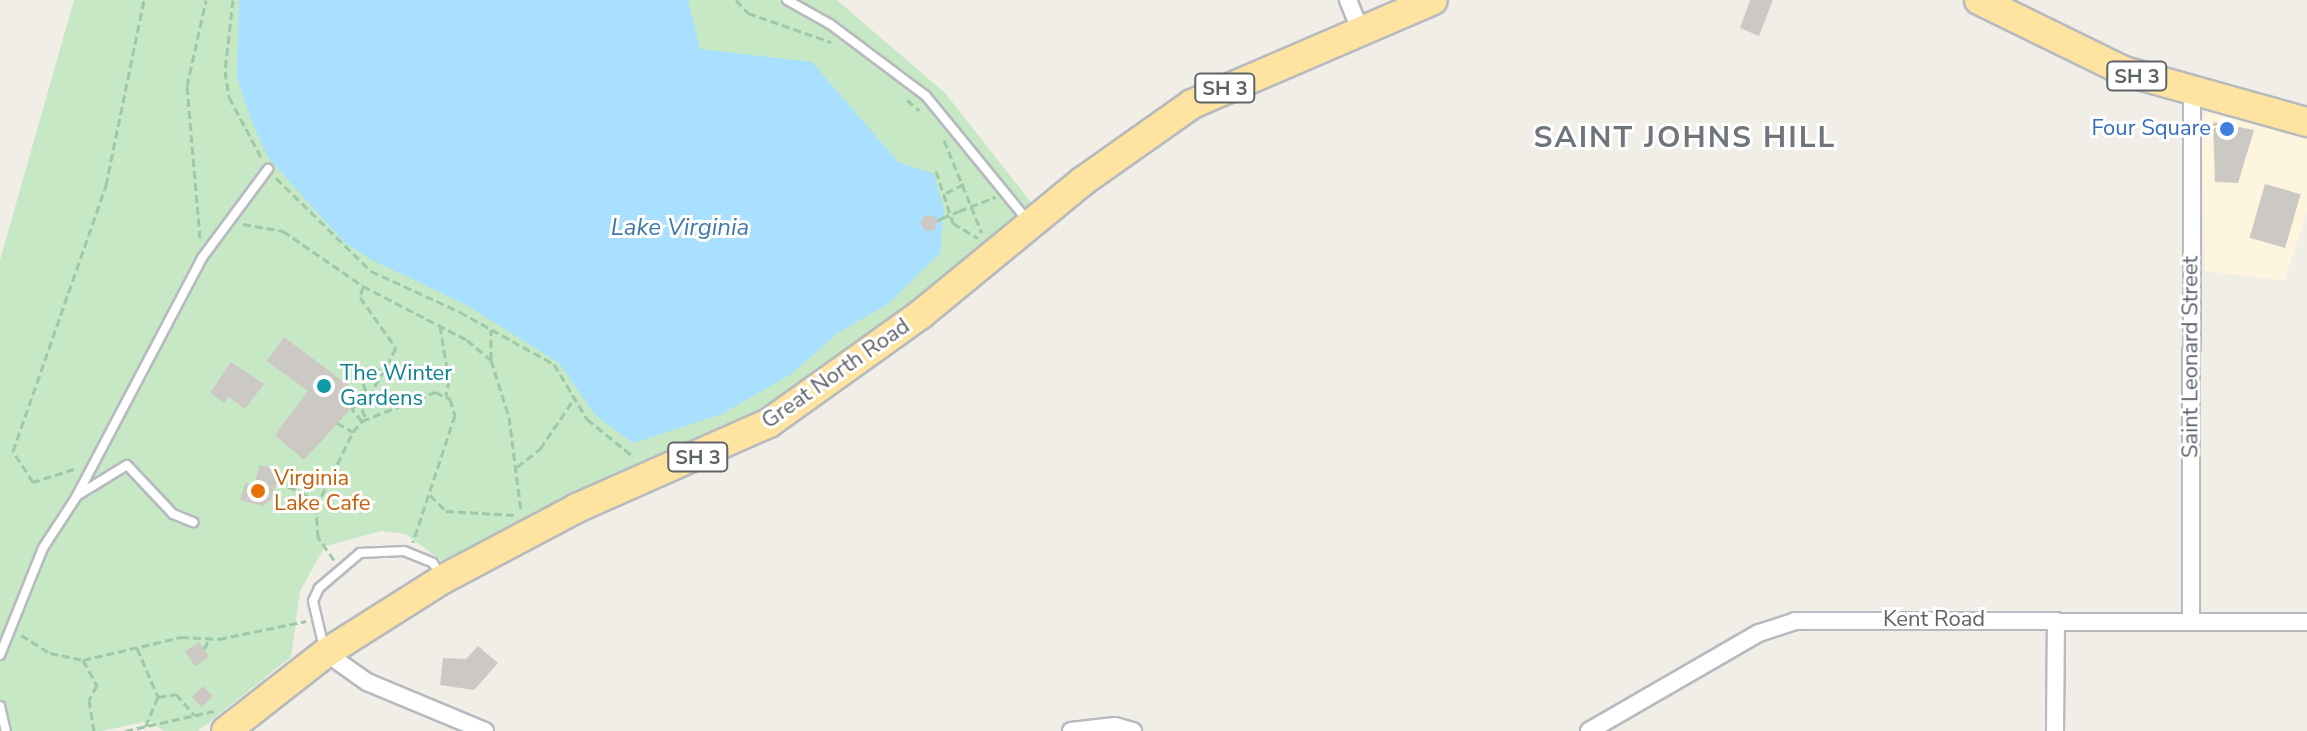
<!DOCTYPE html>
<style>
body{margin:0}
#map{position:relative;width:2307px;height:731px;overflow:hidden;background:#f1eee7;font-family:"Nunito Sans",sans-serif}
div>[style]{position:absolute}
.commercial>*{inset:0;background:#fef5df}
.green>*{inset:0;background:#c6e8c4}
.water>*{inset:0;background:#a9dfff}
.building>*{inset:0;background:#ccc9c4;transform-origin:0 0}
.round{border-radius:50%}
.path>*{height:3px;margin-top:-1.5px;transform-origin:0;background:repeating-linear-gradient(90deg,#9dc9a7 0 8px,transparent 0 12px)}
.roads{filter:drop-shadow(2px 0 #b7babe) drop-shadow(-2px 0 #b7babe) drop-shadow(0 2px #b7babe) drop-shadow(0 -2px #b7babe)}
.service>*{height:8px;margin:-4px;padding:0 4px;transform-origin:4px;border-radius:4px;background:#fff}
.minor>*{height:16px;margin:-8px;padding:0 8px;transform-origin:8px;border-radius:8px;background:#fff}
.trunk>*{height:28px;margin:-14px;padding:0 14px;transform-origin:14px;border-radius:14px;background:#fee4a0}
.path-bridge>*{height:3px;margin-top:-1.5px;transform-origin:0;background:repeating-linear-gradient(90deg,#9dc9a7 0 8px,transparent 0 12px)}
.dots>*{width:22px;height:22px;translate:-50% -50%;box-sizing:border-box;border:4px solid #fff;border-radius:50%}
span{translate:-50% -50%;white-space:nowrap;text-align:center;line-height:1.15;-webkit-text-stroke:6px #fff;paint-order:stroke}
.shield-label span{padding:2px 6px;background:#fff;border:2px solid;border-radius:6px;-webkit-text-stroke-width:0}
.shield-label{font-size:20px;color:#5e6368;font-weight:700}
.shop-label{font-size:22px;color:#366cbe}
.right{translate:-100% -50%;text-align:right}
.street-label{font-size:22px;color:#5e6368}
.culture-label{font-size:22px;color:#0d838f}
.left{translate:0 -50%;text-align:left}
.food-label{font-size:22px;color:#c56008}
.water-label{font-size:24px;color:#407aab;font-style:italic}
.district-label{font-size:30px;color:#6f757a;font-weight:700;letter-spacing:2px}
</style>
<div id="map">
<div class="commercial">
<div style="clip-path:polygon(2211px 108px,2307px 135px,2307px 212px,2284px 281px,2205px 271px,2202px 131px,2204px 116px)"></div>
</div>
<div class="green">
<div style="clip-path:polygon(74px 0,837px 0,946px 94px,1033px 205px,800px 392px,664px 462px,447px 565px,406px 534px,382px 531px,325px 546px,300px 591px,291px 657px,198px 731px,164px 731px,149px 721px,102px 731px,0 731px,0 260px)"></div>
</div>
<div class="water">
<div style="clip-path:polygon(239px 0,688px 0,700px 49px,812px 62px,898px 162px,934px 174px,944px 209px,940px 253px,888px 304px,838px 333px,791px 374px,722px 414px,633px 443px,595px 415px,559px 363px,468px 306px,372px 260px,344px 242px,304px 198px,268px 157px,251px 120px,237px 77px)"></div>
</div>
<div class="building">
<div style="clip-path:polygon(1750px 0,1773px 0,1759px 36px,1740px 28px)"></div>
<div style="clip-path:polygon(2213px 122px,2254px 130px,2238px 183px,2215px 182px)"></div>
<div style="left:2265px;top:184px;width:37px;height:56px;rotate:16deg"></div>
<div class="round" style="left:921px;top:215px;width:16px;height:16px"></div>
<div style="clip-path:polygon(284px 337px,356px 391px,359px 400px,304px 460px,275px 435px,308px 391px,267px 361px)"></div>
<div style="clip-path:polygon(231px 362px,264px 384px,245px 409px,229px 397px,224px 403px,210px 393px)"></div>
<div style="clip-path:polygon(260px 465px,280px 471px,271px 500px,263px 506px,240px 500px,245px 483px,254px 485px)"></div>
<div style="left:199px;top:642px;width:18px;height:17px;rotate:56deg"></div>
<div style="clip-path:polygon(478px 646px,498px 663px,474px 690px,440px 685px,443px 658px,466px 659px)"></div>
<div style="left:203px;top:686px;width:14px;height:16px;rotate:45deg"></div>
</div>
<div class="path">
<div style="left:233px;top:0;width:71px;rotate:96.4deg"></div>
<div style="left:225px;top:71px;width:26px;rotate:81deg"></div>
<div style="left:229px;top:97px;width:70px;rotate:62deg"></div>
<div style="left:736px;top:0;width:18px;rotate:47deg"></div>
<div style="left:748px;top:13px;width:88px;rotate:19.3deg"></div>
<div style="left:907px;top:100px;width:16px;rotate:40deg"></div>
<div style="left:944px;top:140px;width:100px;rotate:67.8deg"></div>
<div style="left:936px;top:171px;width:55px;rotate:71.9deg"></div>
<div style="left:953px;top:223px;width:29px;rotate:31deg"></div>
<div style="left:276px;top:178px;width:133px;rotate:44.4deg"></div>
<div style="left:371px;top:271px;width:98px;rotate:24.7deg"></div>
<div style="left:460px;top:312px;width:107px;rotate:29deg"></div>
<div style="left:554px;top:364px;width:64px;rotate:59deg"></div>
<div style="left:587px;top:419px;width:60px;rotate:39deg"></div>
<div style="left:946px;top:193px;width:20px;rotate:-27deg"></div>
<div style="left:959px;top:211px;width:39px;rotate:-21deg"></div>
<div style="left:937px;top:221px;width:6px;rotate:-31deg"></div>
<div style="left:243px;top:224px;width:41px;rotate:9.9deg"></div>
<div style="left:283px;top:231px;width:97px;rotate:34.5deg"></div>
<div style="left:363px;top:286px;width:117px;rotate:27.4deg"></div>
<div style="left:467px;top:340px;width:31px;rotate:40deg"></div>
<div style="left:491px;top:360px;width:60px;rotate:72.5deg"></div>
<div style="left:509px;top:417px;width:95px;rotate:82.7deg"></div>
<div style="left:200px;top:238px;width:153px;rotate:-94.9deg"></div>
<div style="left:187px;top:86px;width:88px;rotate:-77.5deg"></div>
<div style="left:363px;top:287px;width:10px;rotate:107deg"></div>
<div style="left:360px;top:297px;width:62px;rotate:54.8deg"></div>
<div style="left:396px;top:348px;width:70px;rotate:119.1deg"></div>
<div style="left:362px;top:409px;width:11px;rotate:68deg"></div>
<div style="left:440px;top:326px;width:55px;rotate:80.5deg"></div>
<div style="left:449px;top:380px;width:16px;rotate:101deg"></div>
<div style="left:491px;top:360px;width:30px;rotate:-90deg"></div>
<div style="left:362px;top:421px;width:16px;rotate:-130deg"></div>
<div style="left:352px;top:409px;width:23px;rotate:-52deg"></div>
<div style="left:366px;top:391px;width:14px;rotate:-111deg"></div>
<div style="left:361px;top:378px;width:18px;rotate:-38deg"></div>
<div style="left:375px;top:367px;width:13px;rotate:39deg"></div>
<div style="left:337px;top:423px;width:18px;rotate:29deg"></div>
<div style="left:517px;top:467px;width:29px;rotate:-38deg"></div>
<div style="left:540px;top:449px;width:57px;rotate:-55.8deg"></div>
<div style="left:74px;top:469px;width:43px;rotate:162.4deg"></div>
<div style="left:33px;top:482px;width:37px;rotate:-123deg"></div>
<div style="left:13px;top:451px;width:282px;rotate:-70.7deg"></div>
<div style="left:106px;top:185px;width:189px;rotate:-78.4deg"></div>
<div style="left:277px;top:482px;width:30px;rotate:23deg"></div>
<div style="left:305px;top:494px;width:16px;rotate:45deg"></div>
<div style="left:430px;top:495px;width:23px;rotate:45deg"></div>
<div style="left:446px;top:511px;width:68px;rotate:3.4deg"></div>
<div style="left:334px;top:560px;width:28px;rotate:-125deg"></div>
<div style="left:318px;top:537px;width:30px;rotate:-94deg"></div>
<div style="left:316px;top:507px;width:84px;rotate:-63.7deg"></div>
<div style="left:353px;top:432px;width:14px;rotate:-51deg"></div>
<div style="left:362px;top:421px;width:79px;rotate:-21.7deg"></div>
<div style="left:435px;top:392px;width:17px;rotate:25deg"></div>
<div style="left:450px;top:399px;width:17px;rotate:73deg"></div>
<div style="left:455px;top:415px;width:134px;rotate:108.3deg"></div>
<div style="left:21px;top:635px;width:34px;rotate:32deg"></div>
<div style="left:50px;top:653px;width:34px;rotate:12deg"></div>
<div style="left:83px;top:660px;width:101px;rotate:-13.2deg"></div>
<div style="left:181px;top:637px;width:38px;rotate:3deg"></div>
<div style="left:219px;top:639px;width:89px;rotate:-11.7deg"></div>
<div style="left:137px;top:648px;width:53px;rotate:66.8deg"></div>
<div style="left:158px;top:697px;width:33px;rotate:113deg"></div>
<div style="left:204px;top:649px;width:11px;rotate:-63deg"></div>
<div style="left:83px;top:660px;width:29px;rotate:61deg"></div>
<div style="left:97px;top:685px;width:17px;rotate:118deg"></div>
<div style="left:89px;top:700px;width:31px;rotate:81deg"></div>
<div style="left:158px;top:697px;width:18px;rotate:-9deg"></div>
<div style="left:176px;top:694px;width:28px;rotate:49deg"></div>
<div style="left:125px;top:731px;width:91px;rotate:-12.7deg"></div>
</div>
<div class="roads">
<div class="service">
<div style="left:787px;top:0;width:49px;rotate:29.2deg"></div>
<div style="left:830px;top:24px;width:120px;rotate:36.9deg"></div>
<div style="left:926px;top:96px;width:161px;rotate:50.8deg"></div>
<div style="left:78px;top:495px;width:57px;rotate:-31.5deg"></div>
<div style="left:127px;top:465px;width:67px;rotate:46.8deg"></div>
<div style="left:173px;top:514px;width:22px;rotate:22deg"></div>
<div style="left:324px;top:648px;width:48px;rotate:-103.2deg"></div>
<div style="left:313px;top:601px;width:14px;rotate:-65deg"></div>
<div style="left:319px;top:588px;width:54px;rotate:-40.5deg"></div>
<div style="left:360px;top:553px;width:44px;rotate:-2.6deg"></div>
<div style="left:404px;top:551px;width:31px;rotate:22deg"></div>
<div style="left:433px;top:563px;width:13px;rotate:58deg"></div>
<div style="left:0;top:655px;width:115px;rotate:-68.1deg"></div>
<div style="left:43px;top:548px;width:59px;rotate:-56.9deg"></div>
<div style="left:75px;top:499px;width:272px;rotate:-62.2deg"></div>
<div style="left:202px;top:258px;width:111px;rotate:-53.4deg"></div>
<div style="left:0;top:706px;width:26px;rotate:77deg"></div>
</div>
<div class="minor">
<div style="left:1348px;top:0;width:32px;rotate:68deg"></div>
<div style="left:2191px;top:620px;width:527px;rotate:-89.89deg"></div>
<div style="left:326px;top:653px;width:50px;rotate:35.3deg"></div>
<div style="left:367px;top:682px;width:128px;rotate:22.6deg"></div>
<div style="left:1071px;top:731px;width:44px;rotate:-6.5deg"></div>
<div style="left:1115px;top:726px;width:19px;rotate:16deg"></div>
<div style="left:1589px;top:731px;width:196px;rotate:-30deg"></div>
<div style="left:1759px;top:633px;width:38px;rotate:-18deg"></div>
<div style="left:1795px;top:621px;width:512px;rotate:0.11deg"></div>
<div style="left:2055px;top:731px;width:110px;rotate:-89.5deg"></div>
</div>
<div class="trunk">
<div style="left:1979px;top:0;width:161px;rotate:26.1deg"></div>
<div style="left:2124px;top:71px;width:190px;rotate:15.6deg"></div>
<div style="left:226px;top:731px;width:127px;rotate:-38deg"></div>
<div style="left:326px;top:653px;width:138px;rotate:-32.3deg"></div>
<div style="left:443px;top:579px;width:152px;rotate:-27.9deg"></div>
<div style="left:577px;top:508px;width:210px;rotate:-23.9deg"></div>
<div style="left:769px;top:423px;width:186px;rotate:-35.6deg"></div>
<div style="left:920px;top:315px;width:211px;rotate:-39.4deg"></div>
<div style="left:1083px;top:181px;width:133px;rotate:-35.2deg"></div>
<div style="left:1192px;top:104px;width:262px;rotate:-23.3deg"></div>
</div>
</div>
<div class="path-bridge">
<div style="left:942px;top:218px;width:18px;rotate:-22deg"></div>
</div>
<div class="dots">
<div style="left:2227px;top:129px;background:#3f7fe0"></div>
<div style="left:324px;top:386px;background:#0f9aa8"></div>
<div style="left:258px;top:491px;background:#e8710a"></div>
</div>
<div class="shield-label">
<span style="left:2137px;top:76px">SH 3</span>
<span style="left:1225px;top:88px">SH 3</span>
<span style="left:698px;top:457px">SH 3</span>
</div>
<div class="shop-label">
<span class="right" style="left:2211px;top:129px">Four Square</span>
</div>
<div class="street-label">
<span style="left:2191px;top:357px;rotate:-90deg">Saint Leonard Street</span>
<span style="left:836px;top:374px;rotate:-35deg">Great North Road</span>
<span style="left:1934px;top:620px">Kent Road</span>
</div>
<div class="culture-label">
<span class="left" style="left:340px;top:386px">The Winter<br>Gardens</span>
</div>
<div class="food-label">
<span class="left" style="left:274px;top:491px">Virginia<br>Lake Cafe</span>
</div>
<div class="water-label">
<span style="left:680px;top:228px">Lake Virginia</span>
</div>
<div class="district-label">
<span style="left:1685px;top:138px">SAINT JOHNS HILL</span>
</div>
</div>
